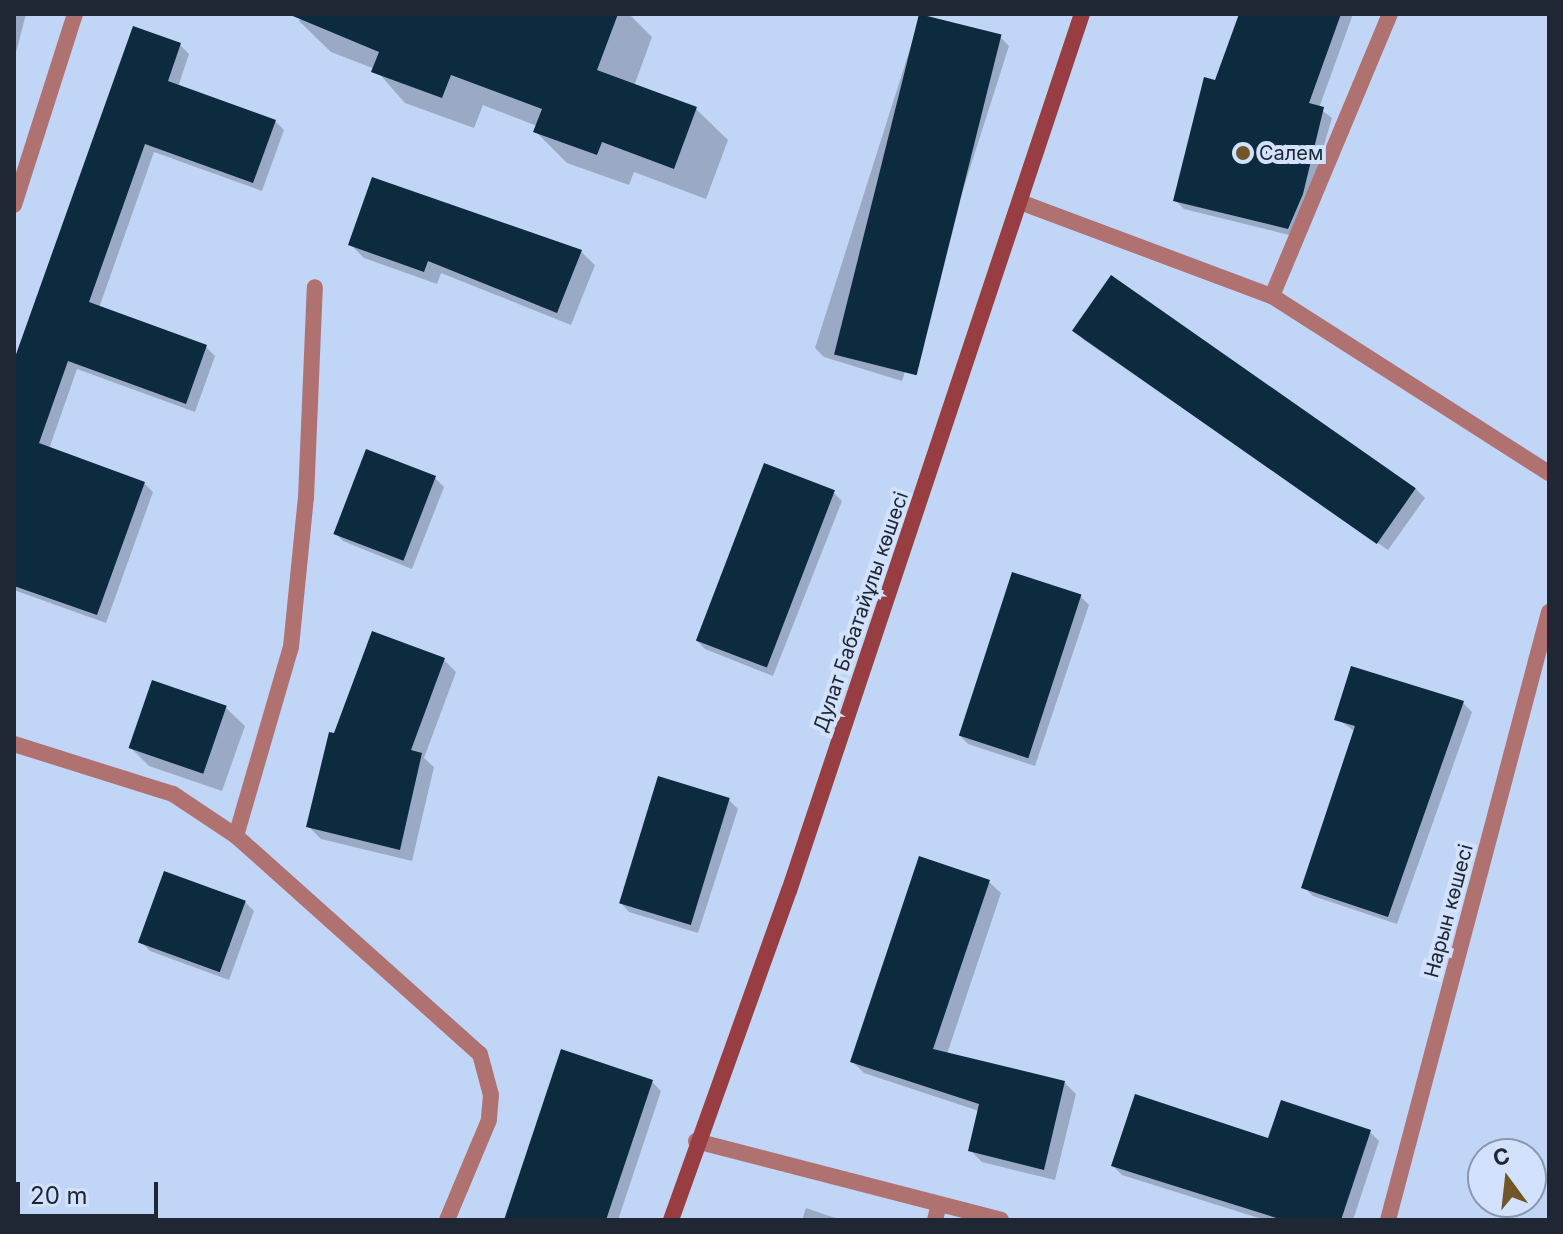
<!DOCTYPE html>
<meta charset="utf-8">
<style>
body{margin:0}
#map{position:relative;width:1563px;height:1234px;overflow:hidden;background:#c1d5f6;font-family:Inter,sans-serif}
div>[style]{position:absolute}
.shadow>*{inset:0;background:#0003}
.building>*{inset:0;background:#0d2b3f;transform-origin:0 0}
.lane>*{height:16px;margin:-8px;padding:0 8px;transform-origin:8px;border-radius:8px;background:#b07171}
.street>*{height:16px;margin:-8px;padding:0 8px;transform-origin:8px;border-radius:8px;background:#b07171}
.secondary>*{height:16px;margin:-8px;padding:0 8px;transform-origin:8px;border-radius:8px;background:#983e42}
.dots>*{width:22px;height:22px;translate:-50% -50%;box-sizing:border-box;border:4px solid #d2e2fd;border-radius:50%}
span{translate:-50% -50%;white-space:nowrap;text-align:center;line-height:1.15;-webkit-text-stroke:8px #d2e2fd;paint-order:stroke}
.poi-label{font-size:20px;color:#202734}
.left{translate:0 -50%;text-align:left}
.street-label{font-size:20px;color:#202734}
.frame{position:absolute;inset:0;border:16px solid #202734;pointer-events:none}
.north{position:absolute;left:1467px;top:1138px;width:80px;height:80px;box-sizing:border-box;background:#d2e2fd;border:2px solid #8b97ad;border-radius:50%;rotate:345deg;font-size:22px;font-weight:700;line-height:32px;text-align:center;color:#202734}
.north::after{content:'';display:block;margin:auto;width:28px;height:36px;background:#715728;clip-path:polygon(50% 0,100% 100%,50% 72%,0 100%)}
.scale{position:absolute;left:16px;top:1182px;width:142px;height:36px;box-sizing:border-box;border:4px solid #202734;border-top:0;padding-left:10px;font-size:24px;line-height:28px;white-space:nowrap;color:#202734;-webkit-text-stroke:6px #d2e2fd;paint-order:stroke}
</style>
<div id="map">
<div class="shadow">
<div style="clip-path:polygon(14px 14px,26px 14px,14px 60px)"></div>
<div style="clip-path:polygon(302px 14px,629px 14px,652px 37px,634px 86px,696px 109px,728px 140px,706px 199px,634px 172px,629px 185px,567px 163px,535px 131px,537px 126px,483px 105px,474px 128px,405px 103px,375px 69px,331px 52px,299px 21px)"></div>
<div style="clip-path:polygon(921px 14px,1000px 37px,1009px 46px,902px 381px,824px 357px,815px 348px)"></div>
<div style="clip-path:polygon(1241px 14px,1353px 14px,1319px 108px,1332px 118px,1297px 237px,1184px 209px,1175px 200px)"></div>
<div style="clip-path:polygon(180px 45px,189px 54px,178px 87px,275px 121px,284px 130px,262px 191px,154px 152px,99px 308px,206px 347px,215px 356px,195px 412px,77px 369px,49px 449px,144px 483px,153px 492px,106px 623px,14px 590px,14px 366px)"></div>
<div style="clip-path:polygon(351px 245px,581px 252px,595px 265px,571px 325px,441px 273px,437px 284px,364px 258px)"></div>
<div style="clip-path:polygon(1111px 278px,1416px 489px,1425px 498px,1388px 550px,1084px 340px,1075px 331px)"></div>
<div style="clip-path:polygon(435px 478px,444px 487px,412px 569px,343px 541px,334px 532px)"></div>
<div style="clip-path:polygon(833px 492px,842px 501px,773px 676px,705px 649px,696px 640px)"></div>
<div style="clip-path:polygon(1080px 596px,1089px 605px,1035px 766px,968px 744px,959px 735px)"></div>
<div style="clip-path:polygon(444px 660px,456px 672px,424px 758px,434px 767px,412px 861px,321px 839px,309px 827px,335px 735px)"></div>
<div style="clip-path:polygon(1463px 703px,1472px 712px,1397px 924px,1313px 896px,1304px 887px,1356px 732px,1337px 719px)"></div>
<div style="clip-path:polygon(226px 708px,245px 726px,222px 791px,149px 766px,130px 747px)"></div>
<div style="clip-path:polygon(729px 800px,738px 809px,698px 933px,629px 912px,620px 902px)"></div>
<div style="clip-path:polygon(989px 882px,1001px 893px,947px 1054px,1064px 1082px,1076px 1094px,1055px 1180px,982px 1162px,970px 1150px,979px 1111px,864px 1073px,852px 1061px)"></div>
<div style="clip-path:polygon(245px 902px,254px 911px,229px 980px,150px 951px,141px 942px)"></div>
<div style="clip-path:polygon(652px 1082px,661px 1091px,618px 1220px,506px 1220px)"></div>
<div style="clip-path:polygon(1370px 1132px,1379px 1141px,1353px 1220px,1265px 1220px,1122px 1175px,1113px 1166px,1270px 1141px)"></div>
<div style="clip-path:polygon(806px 1208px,841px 1220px,802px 1220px)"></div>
</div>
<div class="building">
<div style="clip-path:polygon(288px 14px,618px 14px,597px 70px,697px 107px,674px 169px,602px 142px,597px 155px,533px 132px,542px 109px,451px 75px,442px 98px,371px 72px,379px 52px)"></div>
<div style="left:919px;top:14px;width:85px;height:351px;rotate:14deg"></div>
<div style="clip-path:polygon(1239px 14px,1341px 14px,1309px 103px,1324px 107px,1303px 194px,1288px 229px,1173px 201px,1204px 77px,1215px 80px)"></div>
<div style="clip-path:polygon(133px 26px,181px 43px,168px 81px,276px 120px,253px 183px,145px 144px,89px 302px,207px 345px,186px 404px,68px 361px,39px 443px,145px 482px,97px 615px,14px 586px,14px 360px)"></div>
<div style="clip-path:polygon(372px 177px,582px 250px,557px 313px,428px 261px,424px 272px,348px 245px)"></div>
<div style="left:1111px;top:275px;width:372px;height:68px;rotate:35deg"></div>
<div style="left:366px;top:449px;width:75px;height:91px;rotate:21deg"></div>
<div style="left:764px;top:463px;width:76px;height:190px;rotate:21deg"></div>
<div style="left:1012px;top:572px;width:73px;height:172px;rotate:18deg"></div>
<div style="clip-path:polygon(372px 631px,445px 658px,411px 750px,422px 753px,400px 850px,306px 827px,329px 732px,334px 733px)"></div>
<div style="clip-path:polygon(1351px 666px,1464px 701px,1388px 917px,1301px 888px,1355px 726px,1334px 720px)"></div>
<div style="left:152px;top:680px;width:79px;height:72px;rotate:19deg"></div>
<div style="left:658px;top:776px;width:75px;height:133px;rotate:17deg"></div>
<div style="clip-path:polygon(919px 856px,990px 880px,933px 1049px,1065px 1081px,1044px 1170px,968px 1151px,979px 1104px,850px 1062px)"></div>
<div style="left:164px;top:871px;width:87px;height:76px;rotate:20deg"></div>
<div style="clip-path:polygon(561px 1049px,653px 1080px,606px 1220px,504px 1220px)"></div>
<div style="clip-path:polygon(1135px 1094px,1268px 1138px,1281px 1100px,1371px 1130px,1341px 1220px,1283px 1220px,1111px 1166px)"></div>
</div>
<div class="lane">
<div style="left:14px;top:205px;width:201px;rotate:-72.3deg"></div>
<div style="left:14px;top:744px;width:167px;rotate:17.5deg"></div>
<div style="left:173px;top:794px;width:76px;rotate:33.7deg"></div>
<div style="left:236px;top:836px;width:327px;rotate:41.8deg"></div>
<div style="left:480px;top:1054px;width:42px;rotate:75deg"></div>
<div style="left:491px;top:1095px;width:25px;rotate:95deg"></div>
<div style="left:489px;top:1120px;width:108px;rotate:112.8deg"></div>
<div style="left:236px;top:836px;width:197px;rotate:-73.8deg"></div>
<div style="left:291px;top:647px;width:150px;rotate:-84.3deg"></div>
<div style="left:306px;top:498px;width:211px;rotate:-87.6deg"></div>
<div style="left:935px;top:1220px;width:16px;rotate:-76deg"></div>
</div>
<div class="street">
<div style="left:1020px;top:202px;width:269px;rotate:20.5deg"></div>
<div style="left:1272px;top:296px;width:329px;rotate:32.6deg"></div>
<div style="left:1272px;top:296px;width:306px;rotate:-67.3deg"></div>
<div style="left:696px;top:1141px;width:315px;rotate:14.5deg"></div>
<div style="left:1388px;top:1220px;width:629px;rotate:-75.17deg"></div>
</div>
<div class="secondary">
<div style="left:671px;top:1220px;width:350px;rotate:-70.3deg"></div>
<div style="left:789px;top:891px;width:925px;rotate:-71.53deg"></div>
</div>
<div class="dots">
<div style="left:1243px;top:153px;background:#715728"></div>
</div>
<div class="poi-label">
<span class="left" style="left:1259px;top:153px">Салем</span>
</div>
<div class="street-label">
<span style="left:861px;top:612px;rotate:-71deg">Дулат Бабатайұлы көшесі</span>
<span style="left:1449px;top:911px;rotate:-75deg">Нарын көшесі</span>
</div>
<div class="frame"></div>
<div class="north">С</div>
<div class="scale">20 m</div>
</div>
